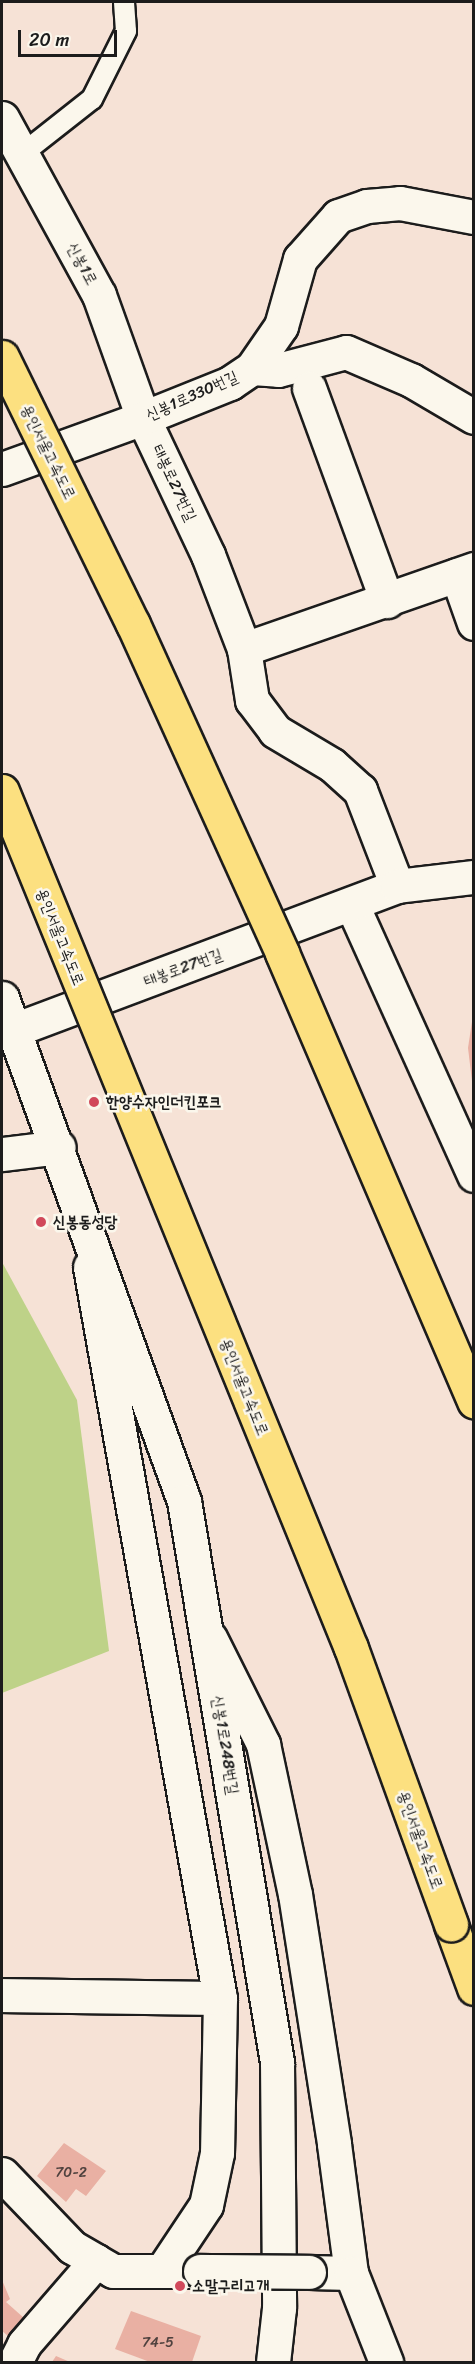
<!DOCTYPE html>
<meta charset="utf-8">
<style>
body{margin:0}
#map{position:relative;width:475px;height:2364px;overflow:hidden;background:#f6e2d6;font-family:Sriracha,"Poor Story",sans-serif}
div>[style]{position:absolute}
.green>*{inset:0;background:#bed288}
.building>*{inset:0;background:#e9b0a3}
.roads{filter:drop-shadow(2px 0 #1c1c1c) drop-shadow(-2px 0 #1c1c1c) drop-shadow(0 2px #1c1c1c) drop-shadow(0 -2px #1c1c1c)}
.lane>*{height:20px;margin:-10px;padding:0 10px;transform-origin:10px;border-radius:10px;background:#fbf7ec}
.street>*{height:33px;margin:-16.5px;padding:0 16.5px;transform-origin:16.5px;border-radius:16.5px;background:#fbf7ec}
.secondary>*{height:33px;margin:-16.5px;padding:0 16.5px;transform-origin:16.5px;border-radius:16.5px;background:#fbf7ec}
.highway>*{height:33px;margin:-16.5px;padding:0 16.5px;transform-origin:16.5px;border-radius:16.5px;background:#fce080}
.bridges{filter:drop-shadow(2px 0 #1c1c1c) drop-shadow(-2px 0 #1c1c1c) drop-shadow(0 2px #1c1c1c) drop-shadow(0 -2px #1c1c1c)}
.street-bridge>*{height:33px;margin:-16.5px;padding:0 16.5px;transform-origin:16.5px;border-radius:16.5px;background:#fbf7ec}
.highway-bridge>*{height:33px;margin:-16.5px;padding:0 16.5px;transform-origin:16.5px;border-radius:16.5px;background:#fce080}
.dots>*{width:16px;height:16px;translate:-50% -50%;box-sizing:border-box;border:3px solid #fbf7ec;border-radius:50%}
span{translate:-50% -50%;white-space:nowrap;text-align:center;line-height:1.15;-webkit-text-stroke:5px #fbf7ec;paint-order:stroke}
.number-label{font-size:14px;color:#4f413e}
.number-label span{-webkit-text-stroke-width:0}
.street-label{font-size:16px;color:#1c1c1c}
.poi-label{font-size:16px;color:#1c1c1c;font-weight:700}
.left{translate:0 -50%;text-align:left}
.frame{position:absolute;inset:0;border:3px solid #1c1c1c;pointer-events:none}
.scale{position:absolute;left:18px;top:30px;width:99px;height:27px;box-sizing:border-box;border:3px solid #1c1c1c;border-top:0;padding-left:8px;font-size:18px;line-height:21px;white-space:nowrap;color:#1c1c1c;-webkit-text-stroke:4px #fbf7ec;paint-order:stroke}
</style>
<div id="map">
<div class="green">
<div style="clip-path:polygon(2px 1262px,77px 1400px,109px 1651px,2px 1693px)"></div>
</div>
<div class="building">
<div style="clip-path:polygon(473px 1015px,474px 1081px,472px 1081px,468px 1048px)"></div>
<div style="clip-path:polygon(64px 2143px,106px 2171px,86px 2196px,76px 2189px,66px 2202px,37px 2176px)"></div>
<div style="clip-path:polygon(2px 2280px,10px 2299px,6px 2302px,24px 2318px,8px 2336px,2px 2331px)"></div>
<div style="clip-path:polygon(131px 2311px,201px 2336px,192px 2362px,150px 2362px,115px 2349px)"></div>
<div style="clip-path:polygon(56px 2356px,70px 2362px,52px 2362px)"></div>
</div>
<div class="roads">
<div class="lane">
<div style="left:22px;top:154px;width:89px;rotate:-38.2deg"></div>
<div style="left:92px;top:99px;width:76px;rotate:-63.4deg"></div>
<div style="left:126px;top:31px;width:29px;rotate:-94deg"></div>
</div>
<div class="street">
<div style="left:2px;top:118px;width:202px;rotate:61.3deg"></div>
<div style="left:99px;top:295px;width:131px;rotate:70.3deg"></div>
<div style="left:143px;top:418px;width:152px;rotate:64.6deg"></div>
<div style="left:208px;top:555px;width:101px;rotate:69deg"></div>
<div style="left:244px;top:649px;width:52px;rotate:81.1deg"></div>
<div style="left:252px;top:700px;width:39px;rotate:53deg"></div>
<div style="left:275px;top:731px;width:66px;rotate:30.8deg"></div>
<div style="left:332px;top:765px;width:38px;rotate:42deg"></div>
<div style="left:360px;top:790px;width:103px;rotate:68.9deg"></div>
<div style="left:252px;top:368px;width:26px;rotate:4deg"></div>
<div style="left:278px;top:370px;width:70px;rotate:-14.8deg"></div>
<div style="left:346px;top:352px;width:71px;rotate:23.3deg"></div>
<div style="left:411px;top:380px;width:73px;rotate:30.4deg"></div>
<div style="left:309px;top:388px;width:227px;rotate:69.9deg"></div>
<div style="left:2px;top:469px;width:150px;rotate:-19.9deg"></div>
<div style="left:143px;top:418px;width:94px;rotate:-21.9deg"></div>
<div style="left:230px;top:383px;width:27px;rotate:-34deg"></div>
<div style="left:252px;top:368px;width:51px;rotate:-55.4deg"></div>
<div style="left:281px;top:326px;width:70px;rotate:-74.2deg"></div>
<div style="left:300px;top:259px;width:57px;rotate:-48.5deg"></div>
<div style="left:338px;top:216px;width:31px;rotate:-19deg"></div>
<div style="left:367px;top:206px;width:33px;rotate:-5deg"></div>
<div style="left:400px;top:203px;width:75px;rotate:10.7deg"></div>
<div style="left:457px;top:575px;width:51px;rotate:70.5deg"></div>
<div style="left:244px;top:649px;width:244px;rotate:-19.2deg"></div>
<div style="left:353px;top:907px;width:294px;rotate:65.7deg"></div>
<div style="left:14px;top:1030px;width:409px;rotate:-20.6deg"></div>
<div style="left:397px;top:886px;width:78px;rotate:-6.7deg"></div>
<div style="left:2px;top:1154px;width:57px;rotate:-7deg"></div>
<div style="left:90px;top:1267px;width:742px;rotate:79.92deg"></div>
<div style="left:220px;top:1998px;width:155px;rotate:91.1deg"></div>
<div style="left:217px;top:2153px;width:53px;rotate:101.9deg"></div>
<div style="left:206px;top:2205px;width:79px;rotate:123.7deg"></div>
<div style="left:162px;top:2271px;width:38px"></div>
<div style="left:210px;top:1638px;width:119px;rotate:63.4deg"></div>
<div style="left:263px;top:1744px;width:153px;rotate:78deg"></div>
<div style="left:295px;top:1894px;width:253px;rotate:81.1deg"></div>
<div style="left:334px;top:2144px;width:130px;rotate:82.5deg"></div>
<div style="left:351px;top:2273px;width:42px;rotate:-178.6deg"></div>
<div style="left:2px;top:1995px;width:218px;rotate:0.8deg"></div>
<div style="left:2px;top:2174px;width:101px;rotate:46.2deg"></div>
<div style="left:72px;top:2247px;width:28px;rotate:30deg"></div>
<div style="left:96px;top:2261px;width:20px;rotate:30deg"></div>
<div style="left:113px;top:2271px;width:49px"></div>
<div style="left:351px;top:2273px;width:96px;rotate:68.5deg"></div>
<div style="left:15px;top:2362px;width:20px;rotate:-63deg"></div>
<div style="left:24px;top:2344px;width:110px;rotate:-49.1deg"></div>
</div>
<div class="secondary">
<div style="left:2px;top:998px;width:535px;rotate:70.11deg"></div>
<div style="left:184px;top:1501px;width:569px;rotate:80.59deg"></div>
<div style="left:277px;top:2062px;width:246px;rotate:89.5deg"></div>
<div style="left:279px;top:2308px;width:54px;rotate:96.3deg"></div>
</div>
<div class="highway">
<div style="left:451px;top:1925px;width:67px;rotate:69.9deg"></div>
</div>
</div>
<div class="bridges">
<div class="street-bridge">
<div style="left:200px;top:2271px;width:109px;rotate:0.5deg"></div>
</div>
<div class="highway-bridge">
<div style="left:2px;top:357px;width:297px;rotate:63.9deg"></div>
<div style="left:133px;top:624px;width:361px;rotate:65.6deg"></div>
<div style="left:282px;top:953px;width:488px;rotate:66.8deg"></div>
<div style="left:2px;top:791px;width:925px;rotate:67.84deg"></div>
<div style="left:351px;top:1648px;width:294px;rotate:70.1deg"></div>
</div>
</div>
<div class="dots">
<div style="left:94px;top:1102px;background:#d1495b"></div>
<div style="left:41px;top:1222px;background:#d1495b"></div>
<div style="left:180px;top:2286px;background:#d1495b"></div>
</div>
<div class="number-label">
<span style="left:71px;top:2173px">70-2</span>
<span style="left:158px;top:2343px">74-5</span>
</div>
<div class="street-label">
<span style="left:82px;top:264px;rotate:62deg">신봉1로</span>
<span style="left:192px;top:396px;rotate:-24deg">신봉1로330번길</span>
<span style="left:48px;top:452px;rotate:64deg">용인서울고속도로</span>
<span style="left:174px;top:483px;rotate:65deg">태봉로27번길</span>
<span style="left:60px;top:937px;rotate:68deg">용인서울고속도로</span>
<span style="left:183px;top:968px;rotate:-20deg">태봉로27번길</span>
<span style="left:244px;top:1387px;rotate:68deg">용인서울고속도로</span>
<span style="left:225px;top:1745px;rotate:81deg">신봉1로248번길</span>
<span style="left:420px;top:1840px;rotate:70deg">용인서울고속도로</span>
</div>
<div class="poi-label">
<span class="left" style="left:106px;top:1102px">한양수자인더킨포크</span>
<span class="left" style="left:53px;top:1222px">신봉동성당</span>
<span class="left" style="left:192px;top:2286px">소말구리고개</span>
</div>
<div class="frame"></div>
<div class="scale">20 m</div>
</div>
